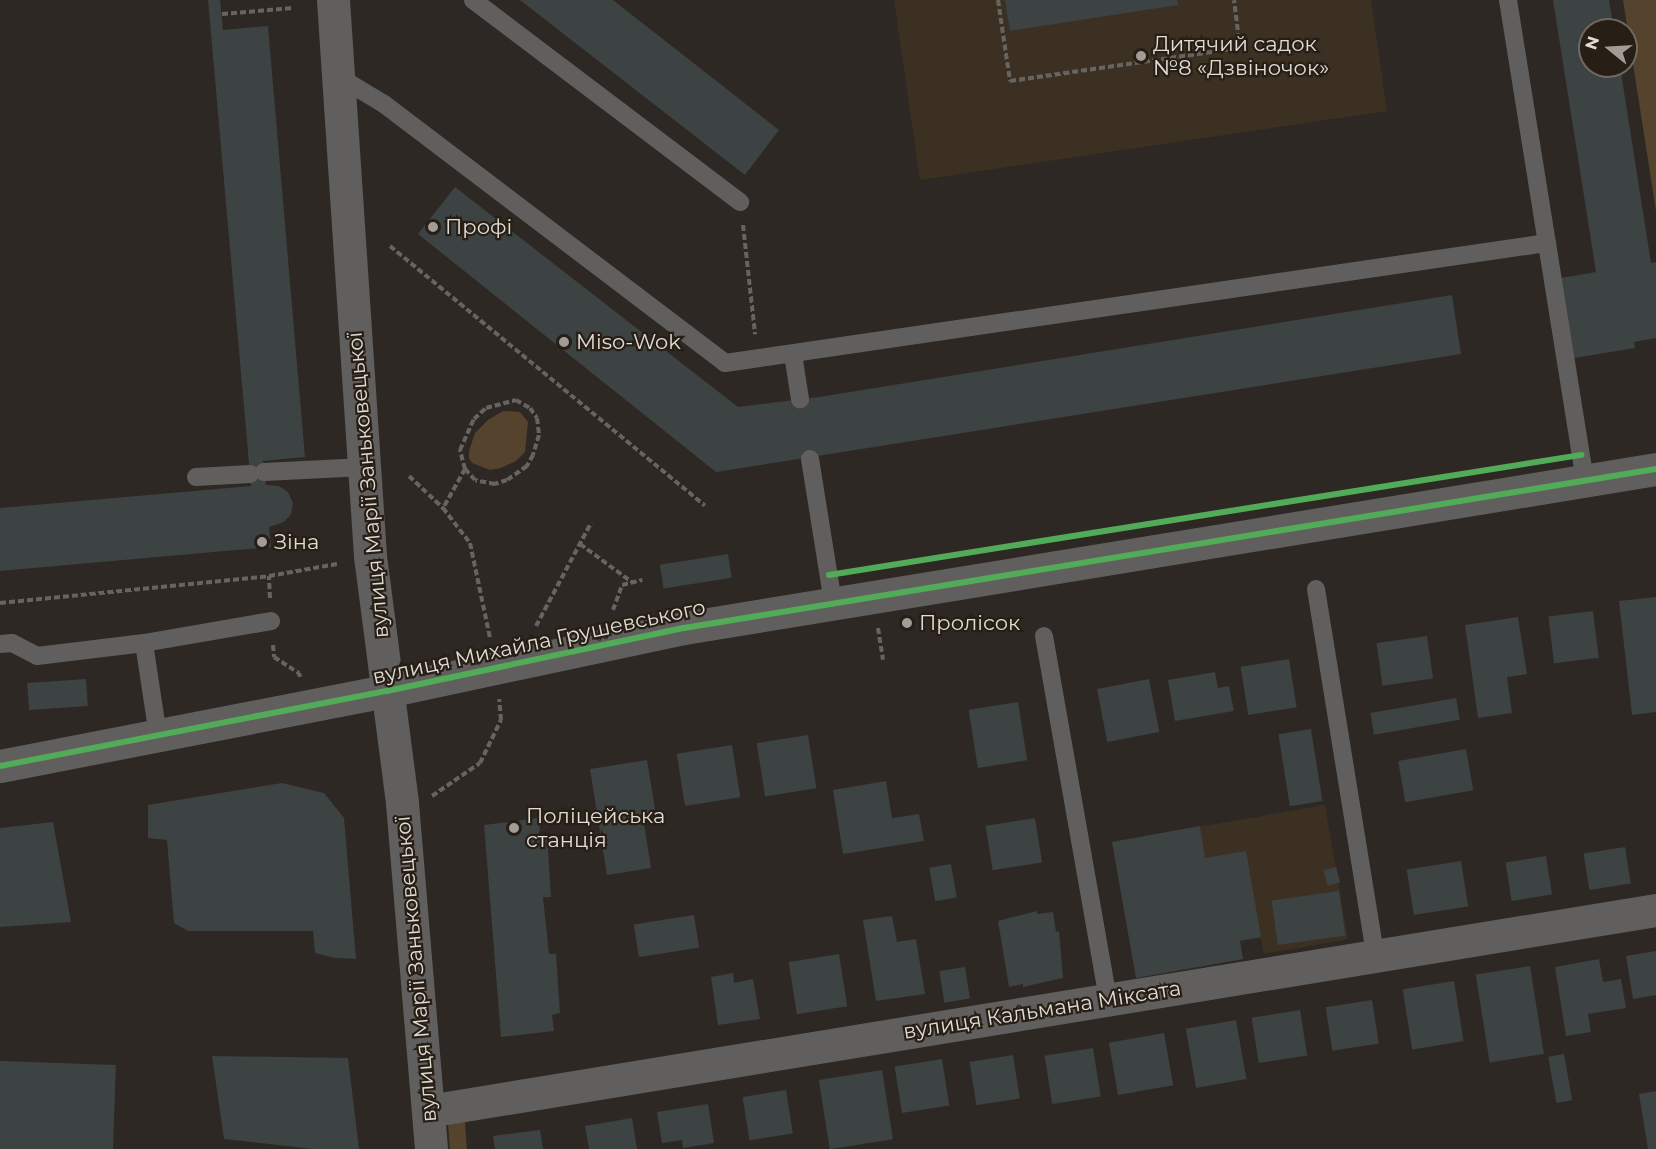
<!DOCTYPE html>
<meta charset="utf-8">
<style>
body{margin:0}
#map{position:relative;width:1656px;height:1149px;overflow:hidden;background:#2d2823;font-family:Montserrat,sans-serif}
div>[style]{position:absolute}
.built>*{inset:0;background:#3b3022}
.green>*{inset:0;background:#55432d;transform-origin:0 0}
.building>*{inset:0;background:#3d4243;transform-origin:0 0}
.path>*{height:4px;margin-top:-2px;transform-origin:0;background:repeating-linear-gradient(90deg,#666461 0 6px,transparent 0 9px)}
.service>*{height:18px;margin:-9px;padding:0 9px;transform-origin:9px;border-radius:9px;background:#615f5d}
.minor>*{height:33px;margin:-16.5px;padding:0 16.5px;transform-origin:16.5px;border-radius:16.5px;background:#615f5d}
.tertiary>*{height:33px;margin:-16.5px;padding:0 16.5px;transform-origin:16.5px;border-radius:16.5px;background:#615f5d}
.cycleway>*{height:6px;margin:-3px;padding:0 3px;transform-origin:3px;border-radius:3px;background:#51ab58}
.dots>*{width:16px;height:16px;translate:-50% -50%;box-sizing:border-box;border:3px solid #271f16;border-radius:50%}
span{translate:-50% -50%;white-space:nowrap;text-align:center;line-height:1.15;-webkit-text-stroke:4.5px #271f16;paint-order:stroke}
.poi-label{font-size:21px;color:#e0dbd4}
.left{translate:0 -50%;text-align:left}
.street-label{font-size:21px;color:#e0dbd4}
.north{position:absolute;left:1578px;top:18px;width:60px;height:60px;box-sizing:border-box;background:#271f16;border:2px solid #716a62;border-radius:50%;rotate:288deg;font-size:16px;font-weight:700;line-height:24px;text-align:center;color:#e0dbd4}
.north::after{content:'';display:block;margin:auto;width:21px;height:27px;background:#a19c96;clip-path:polygon(50% 0,100% 100%,50% 72%,0 100%)}
</style>
<div id="map">
<div class="built">
<div style="clip-path:polygon(894px 0,1371px 0,1387px 111px,920px 180px)"></div>
<div style="clip-path:polygon(1325px 805px,1348px 939px,1264px 954px,1261px 938px,1243px 940px,1240px 941px,1243px 959px,1136px 978px,1112px 842px)"></div>
</div>
<div class="green">
<div style="clip-path:polygon(1623px 0,1656px 0,1656px 211px)"></div>
<div style="clip-path:polygon(503px 411px,520px 412px,528px 422px,525px 452px,516px 461px,501px 468px,490px 470px,472px 463px,469px 458px,469px 451px,475px 433px,488px 420px)"></div>
<div style="left:465px;top:1122px;width:27px;height:17px;rotate:86deg"></div>
</div>
<div class="building">
<div style="clip-path:polygon(208px 0,220px 0,223px 30px,268px 26px,305px 457px,263px 461px,266px 485px,279px 486px,288px 492px,293px 503px,291px 514px,284px 522px,269px 527px,271px 547px,0 571px,0 508px,251px 486px)"></div>
<div style="clip-path:polygon(520px 0,613px 0,779px 130px,745px 175px)"></div>
<div style="clip-path:polygon(1005px 0,1177px 0,1178px 5px,1010px 31px)"></div>
<div style="clip-path:polygon(1553px 0,1609px 0,1614px 30px,1590px 30px,1590px 66px,1620px 66px,1651px 263px,1656px 262px,1656px 338px,1634px 342px,1635px 348px,1574px 358px,1561px 278px,1596px 272px)"></div>
<div style="clip-path:polygon(455px 187px,738px 407px,819px 397px,1452px 295px,1461px 354px,716px 472px,418px 234px)"></div>
<div style="left:728px;top:554px;width:24px;height:69px;rotate:81deg"></div>
<div style="clip-path:polygon(1656px 597px,1656px 712px,1632px 715px,1619px 601px)"></div>
<div style="left:1593px;top:611px;width:47px;height:45px;rotate:83deg"></div>
<div style="clip-path:polygon(1518px 617px,1527px 674px,1507px 677px,1512px 713px,1478px 718px,1465px 625px)"></div>
<div style="left:1427px;top:636px;width:43px;height:51px;rotate:82deg"></div>
<div style="left:1289px;top:659px;width:49px;height:49px;rotate:81deg"></div>
<div style="clip-path:polygon(1215px 672px,1218px 688px,1229px 686px,1234px 711px,1175px 721px,1168px 680px)"></div>
<div style="left:86px;top:679px;width:27px;height:59px;rotate:86deg"></div>
<div style="left:1149px;top:679px;width:54px;height:53px;rotate:79deg"></div>
<div style="left:1456px;top:698px;width:22px;height:87px;rotate:80deg"></div>
<div style="left:1018px;top:702px;width:59px;height:50px;rotate:81deg"></div>
<div style="left:1311px;top:729px;width:73px;height:33px;rotate:81deg"></div>
<div style="left:808px;top:735px;width:54px;height:52px;rotate:81deg"></div>
<div style="left:732px;top:745px;width:53px;height:56px;rotate:81deg"></div>
<div style="left:1466px;top:749px;width:42px;height:69px;rotate:80deg"></div>
<div style="clip-path:polygon(647px 760px,656px 815px,643px 817px,651px 868px,607px 875px,590px 769px)"></div>
<div style="clip-path:polygon(886px 781px,892px 818px,919px 814px,924px 841px,843px 854px,833px 790px)"></div>
<div style="clip-path:polygon(282px 783px,324px 793px,344px 818px,356px 959px,335px 958px,315px 953px,313px 931px,188px 931px,174px 923px,167px 840px,148px 838px,148px 805px)"></div>
<div style="clip-path:polygon(539px 818px,540px 835px,547px 835px,551px 897px,543px 897px,549px 954px,556px 954px,560px 1013px,552px 1015px,554px 1031px,501px 1037px,484px 825px)"></div>
<div style="left:1035px;top:818px;width:45px;height:50px;rotate:81deg"></div>
<div style="clip-path:polygon(53px 822px,71px 922px,0 927px,0 828px)"></div>
<div style="clip-path:polygon(1200px 826px,1205px 858px,1246px 851px,1261px 937px,1240px 941px,1243px 959px,1136px 978px,1112px 842px)"></div>
<div style="left:1625px;top:847px;width:37px;height:42px;rotate:81deg"></div>
<div style="left:1546px;top:856px;width:39px;height:41px;rotate:81deg"></div>
<div style="left:1461px;top:861px;width:46px;height:55px;rotate:81deg"></div>
<div style="left:951px;top:864px;width:34px;height:22px;rotate:80deg"></div>
<div style="left:1336px;top:867px;width:16px;height:13px;rotate:75deg"></div>
<div style="left:1339px;top:891px;width:45px;height:68px;rotate:82deg"></div>
<div style="clip-path:polygon(1037px 911px,1037px 914px,1053px 912px,1056px 932px,1059px 931px,1063px 978px,1023px 987px,1023px 984px,1009px 987px,998px 921px)"></div>
<div style="left:694px;top:915px;width:33px;height:61px;rotate:81deg"></div>
<div style="clip-path:polygon(892px 916px,897px 942px,916px 939px,925px 994px,876px 1001px,863px 920px)"></div>
<div style="clip-path:polygon(1656px 951px,1656px 995px,1633px 999px,1626px 956px)"></div>
<div style="left:839px;top:954px;width:53px;height:51px;rotate:81deg"></div>
<div style="clip-path:polygon(1599px 959px,1603px 982px,1621px 979px,1626px 1008px,1588px 1014px,1591px 1032px,1566px 1036px,1555px 967px)"></div>
<div style="left:1530px;top:966px;width:89px;height:55px;rotate:81deg"></div>
<div style="left:965px;top:967px;width:32px;height:26px;rotate:81deg"></div>
<div style="clip-path:polygon(733px 973px,734px 983px,753px 979px,760px 1019px,718px 1025px,711px 977px)"></div>
<div style="left:1454px;top:981px;width:61px;height:52px;rotate:81deg"></div>
<div style="left:1372px;top:1000px;width:44px;height:47px;rotate:81deg"></div>
<div style="left:1300px;top:1010px;width:46px;height:49px;rotate:81deg"></div>
<div style="left:1236px;top:1020px;width:60px;height:51px;rotate:80deg"></div>
<div style="left:1164px;top:1033px;width:53px;height:56px;rotate:80deg"></div>
<div style="left:1093px;top:1048px;width:49px;height:49px;rotate:81deg"></div>
<div style="left:1564px;top:1054px;width:47px;height:16px;rotate:80deg"></div>
<div style="left:1013px;top:1055px;width:44px;height:44px;rotate:81deg"></div>
<div style="clip-path:polygon(212px 1056px,348px 1058px,359px 1149px,313px 1149px,224px 1139px)"></div>
<div style="left:942px;top:1059px;width:47px;height:48px;rotate:81deg"></div>
<div style="left:0;top:1061px;width:116px;height:88px;rotate:2deg"></div>
<div style="left:882px;top:1070px;width:70px;height:64px;rotate:81deg"></div>
<div style="left:786px;top:1090px;width:44px;height:44px;rotate:81deg"></div>
<div style="clip-path:polygon(1656px 1091px,1656px 1149px,1648px 1149px,1639px 1094px)"></div>
<div style="clip-path:polygon(708px 1104px,714px 1143px,683px 1148px,682px 1140px,662px 1143px,657px 1112px)"></div>
<div style="clip-path:polygon(632px 1118px,637px 1149px,589px 1149px,585px 1126px)"></div>
<div style="clip-path:polygon(540px 1130px,543px 1149px,495px 1149px,493px 1136px)"></div>
</div>
<div class="path">
<div style="left:998px;top:0;width:82px;rotate:81.6deg"></div>
<div style="left:1010px;top:81px;width:232px;rotate:-8.2deg"></div>
<div style="left:1240px;top:48px;width:48px;rotate:-97.1deg"></div>
<div style="left:222px;top:14px;width:71px;rotate:-4.8deg"></div>
<div style="left:743px;top:225px;width:110px;rotate:83.7deg"></div>
<div style="left:390px;top:246px;width:408px;rotate:39.5deg"></div>
<div style="left:516px;top:400px;width:16px;rotate:30deg"></div>
<div style="left:530px;top:408px;width:12px;rotate:55deg"></div>
<div style="left:537px;top:418px;width:17px;rotate:83deg"></div>
<div style="left:539px;top:435px;width:21px;rotate:107deg"></div>
<div style="left:533px;top:455px;width:13px;rotate:119deg"></div>
<div style="left:527px;top:466px;width:24px;rotate:145deg"></div>
<div style="left:507px;top:480px;width:13px;rotate:162deg"></div>
<div style="left:495px;top:484px;width:20px;rotate:-169deg"></div>
<div style="left:475px;top:480px;width:15px;rotate:-132deg"></div>
<div style="left:465px;top:469px;width:20px;rotate:-105deg"></div>
<div style="left:460px;top:450px;width:34px;rotate:-66deg"></div>
<div style="left:474px;top:419px;width:16px;rotate:-43deg"></div>
<div style="left:486px;top:408px;width:31px;rotate:-15deg"></div>
<div style="left:465px;top:469px;width:45px;rotate:119.4deg"></div>
<div style="left:443px;top:508px;width:44px;rotate:52.4deg"></div>
<div style="left:470px;top:543px;width:97px;rotate:78.1deg"></div>
<div style="left:409px;top:476px;width:47px;rotate:43.3deg"></div>
<div style="left:580px;top:544px;width:64px;rotate:36.2deg"></div>
<div style="left:270px;top:598px;width:22px;rotate:-93deg"></div>
<div style="left:269px;top:576px;width:69px;rotate:-10deg"></div>
<div style="left:0;top:603px;width:270px;rotate:-5.7deg"></div>
<div style="left:613px;top:610px;width:27px;rotate:-70deg"></div>
<div style="left:622px;top:585px;width:21px;rotate:-14deg"></div>
<div style="left:536px;top:626px;width:117px;rotate:-61.9deg"></div>
<div style="left:878px;top:628px;width:32px;rotate:81deg"></div>
<div style="left:273px;top:645px;width:12px;rotate:85deg"></div>
<div style="left:274px;top:657px;width:30px;rotate:33deg"></div>
<div style="left:299px;top:673px;width:4px;rotate:76deg"></div>
<div style="left:432px;top:796px;width:58px;rotate:-34.5deg"></div>
<div style="left:480px;top:763px;width:48px;rotate:-64deg"></div>
<div style="left:501px;top:720px;width:21px;rotate:-95deg"></div>
</div>
<div class="service">
<div style="left:473px;top:0;width:335px;rotate:37.1deg"></div>
<div style="left:1508px;top:0;width:487px;rotate:80.9deg"></div>
<div style="left:339px;top:77px;width:52px;rotate:31deg"></div>
<div style="left:384px;top:104px;width:428px;rotate:37.2deg"></div>
<div style="left:725px;top:363px;width:831px;rotate:-8.31deg"></div>
<div style="left:793px;top:354px;width:46px;rotate:81.2deg"></div>
<div style="left:810px;top:459px;width:146px;rotate:80.9deg"></div>
<div style="left:264px;top:472px;width:101px;rotate:-2.8deg"></div>
<div style="left:196px;top:477px;width:54px;rotate:-3.2deg"></div>
<div style="left:1316px;top:589px;width:370px;rotate:80.8deg"></div>
<div style="left:1044px;top:636px;width:370px;rotate:80deg"></div>
<div style="left:144px;top:643px;width:94px;rotate:81.4deg"></div>
<div style="left:0;top:644px;width:12px;rotate:-5deg"></div>
<div style="left:12px;top:643px;width:28px;rotate:27deg"></div>
<div style="left:37px;top:656px;width:108px;rotate:-6.9deg"></div>
<div style="left:144px;top:643px;width:129px;rotate:-9.8deg"></div>
</div>
<div class="minor">
<div style="left:428px;top:1111px;width:1244px;rotate:-9.3deg"></div>
</div>
<div class="tertiary">
<div style="left:333px;top:0;width:557px;rotate:86.19deg"></div>
<div style="left:370px;top:556px;width:249px;rotate:82.6deg"></div>
<div style="left:402px;top:803px;width:347px;rotate:85.2deg"></div>
<div style="left:0;top:766px;width:394px;rotate:-11deg"></div>
<div style="left:387px;top:691px;width:304px;rotate:-12deg"></div>
<div style="left:684px;top:628px;width:985px;rotate:-9.29deg"></div>
</div>
<div class="cycleway">
<div style="left:829px;top:575px;width:762px;rotate:-9.07deg"></div>
<div style="left:0;top:766px;width:394px;rotate:-11deg"></div>
<div style="left:387px;top:691px;width:304px;rotate:-12deg"></div>
<div style="left:684px;top:628px;width:985px;rotate:-9.29deg"></div>
</div>
<div class="dots">
<div style="left:1141px;top:56px;background:#a19c96"></div>
<div style="left:433px;top:227px;background:#a19c96"></div>
<div style="left:564px;top:342px;background:#a19c96"></div>
<div style="left:262px;top:542px;background:#a19c96"></div>
<div style="left:907px;top:623px;background:#a19c96"></div>
<div style="left:514px;top:828px;background:#a19c96"></div>
</div>
<div class="poi-label">
<span class="left" style="left:1153px;top:56px">Дитячий садок<br>№8 «Дзвіночок»</span>
<span class="left" style="left:445px;top:227px">Профі</span>
<span class="left" style="left:576px;top:342px">Miso-Wok</span>
<span class="left" style="left:274px;top:542px">Зіна</span>
<span class="left" style="left:919px;top:623px">Пролісок</span>
<span class="left" style="left:526px;top:828px">Поліцейська<br>станція</span>
</div>
<div class="street-label">
<span style="left:368px;top:485px;rotate:-95deg">вулиця Марії Заньковецької</span>
<span style="left:539px;top:642px;rotate:-12deg">вулиця Михайла Грушевського</span>
<span style="left:416px;top:969px;rotate:-95deg">вулиця Марії Заньковецької</span>
<span style="left:1042px;top:1010px;rotate:-9deg">вулиця Кальмана Міксата</span>
</div>
<div class="north">N</div>
</div>
